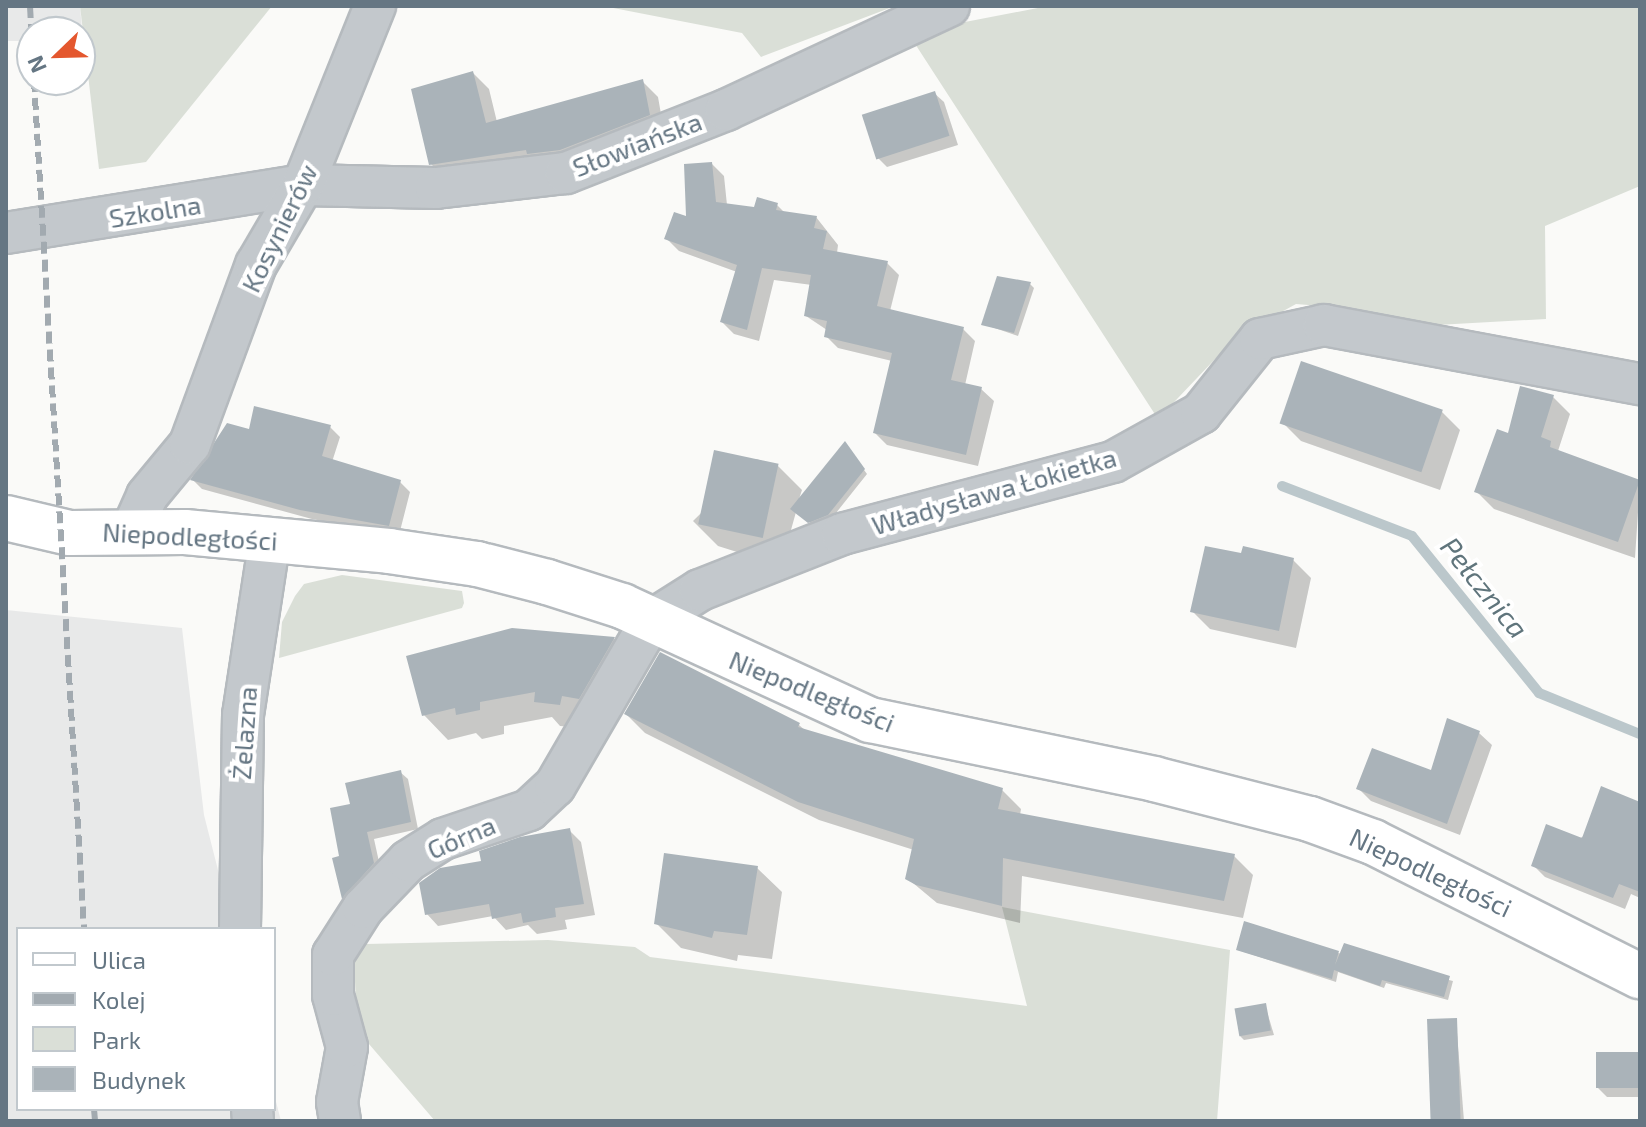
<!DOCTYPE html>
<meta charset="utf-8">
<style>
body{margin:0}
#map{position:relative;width:1646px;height:1127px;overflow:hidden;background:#fafaf8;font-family:"Exo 2",sans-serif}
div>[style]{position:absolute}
.built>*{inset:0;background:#e8e9e9}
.green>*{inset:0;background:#dadfd7}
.shadow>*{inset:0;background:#0003}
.stream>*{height:10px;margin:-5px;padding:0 5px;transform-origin:5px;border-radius:5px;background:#bbc7cb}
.building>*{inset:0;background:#aab3b9;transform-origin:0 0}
.roads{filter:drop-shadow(2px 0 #b5babe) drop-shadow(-2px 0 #b5babe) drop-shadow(0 2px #b5babe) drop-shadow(0 -2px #b5babe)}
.minor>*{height:40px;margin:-20px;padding:0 20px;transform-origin:20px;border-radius:20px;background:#c3c8cc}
.major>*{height:44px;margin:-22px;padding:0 22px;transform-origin:22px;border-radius:22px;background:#fff}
.rail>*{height:6px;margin-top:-3px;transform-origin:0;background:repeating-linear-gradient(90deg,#a2aab0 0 12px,transparent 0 18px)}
span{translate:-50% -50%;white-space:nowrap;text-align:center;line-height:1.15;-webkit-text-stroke:8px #fff;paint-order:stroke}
.street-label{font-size:26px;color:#657683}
.water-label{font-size:28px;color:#60757c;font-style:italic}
.frame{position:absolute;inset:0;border:8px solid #657683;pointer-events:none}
.legend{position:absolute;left:16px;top:927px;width:260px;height:184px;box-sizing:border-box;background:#fff;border:2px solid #c1c8cd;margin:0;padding:10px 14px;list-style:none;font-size:24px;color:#657683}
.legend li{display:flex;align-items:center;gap:16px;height:40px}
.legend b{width:40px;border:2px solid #c1c8cd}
.north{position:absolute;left:16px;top:16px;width:80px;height:80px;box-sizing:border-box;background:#fff;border:2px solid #c1c8cd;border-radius:50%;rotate:247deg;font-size:22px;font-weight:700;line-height:32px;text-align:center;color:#657683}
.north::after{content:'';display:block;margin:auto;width:28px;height:36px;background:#e4572e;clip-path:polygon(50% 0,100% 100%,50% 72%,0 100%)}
</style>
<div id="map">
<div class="built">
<div style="clip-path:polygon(6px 6px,80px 6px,83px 41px,80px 32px,32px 32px,32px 41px,6px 41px)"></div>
<div style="clip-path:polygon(6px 610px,182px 628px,204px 815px,233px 929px,18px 929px,18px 1109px,274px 1109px,274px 1094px,281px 1121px,8px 1121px)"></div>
</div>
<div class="green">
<div style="clip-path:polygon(80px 6px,272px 6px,146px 162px,99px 169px)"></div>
<div style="clip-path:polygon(603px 6px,895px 6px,761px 57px,742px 33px)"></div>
<div style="clip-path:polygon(1048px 6px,1640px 6px,1640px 186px,1545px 226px,1546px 319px,1419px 326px,1357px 309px,1296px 304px,1236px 337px,1158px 419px,908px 33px)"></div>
<div style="clip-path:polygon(342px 575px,462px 591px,464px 603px,462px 608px,279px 658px,282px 622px,295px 596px,304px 584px)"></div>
<div style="clip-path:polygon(1002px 907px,1230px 950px,1217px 1121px,435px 1121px,357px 1030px,354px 957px,366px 944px,548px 940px,635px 947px,650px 957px,1027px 1006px)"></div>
</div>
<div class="shadow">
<div style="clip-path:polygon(473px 73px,489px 89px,497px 122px,642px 81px,658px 97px,664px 131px,447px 180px,431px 164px)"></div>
<div style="clip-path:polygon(934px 93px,944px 102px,958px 145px,887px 167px,878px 158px)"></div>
<div style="clip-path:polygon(712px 164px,724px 176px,727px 205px,756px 209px,777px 205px,785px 213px,816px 217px,838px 245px,837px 253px,887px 263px,899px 275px,890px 311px,963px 329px,975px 341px,965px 385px,981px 389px,994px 401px,978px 466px,887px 445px,875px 433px,892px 361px,838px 348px,826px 336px,827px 330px,806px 316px,812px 285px,774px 280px,759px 341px,734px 334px,722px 322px,737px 272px,679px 251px,667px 239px,688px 219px)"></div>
<div style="clip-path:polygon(1030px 284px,1034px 288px,1018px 336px,983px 324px)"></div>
<div style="clip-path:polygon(1553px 397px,1570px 414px,1558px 451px,1640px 482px,1635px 558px,1494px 509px,1476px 491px,1509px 436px)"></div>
<div style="clip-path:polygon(1442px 412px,1460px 430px,1440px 490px,1301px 441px,1283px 423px)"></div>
<div style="clip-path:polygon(330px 427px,340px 437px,332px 462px,400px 482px,410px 492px,399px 535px,312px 519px,202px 489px,193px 480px,251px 432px)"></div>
<div style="clip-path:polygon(848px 448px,867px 474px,832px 518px,814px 526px,796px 512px,781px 566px,718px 546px,693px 521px,756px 459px,777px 465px,802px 490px,798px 502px)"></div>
<div style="clip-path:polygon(1242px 555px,1293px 560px,1311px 578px,1296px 648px,1210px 629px,1192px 611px)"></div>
<div style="clip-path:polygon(513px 630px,614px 639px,638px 663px,584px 728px,560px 726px,552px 717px,504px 726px,504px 734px,482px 739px,476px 733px,448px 740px,424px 715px)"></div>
<div style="clip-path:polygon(626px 714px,799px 725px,806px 731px,1002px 790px,1021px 809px,1020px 815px,1234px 856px,1253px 875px,1243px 918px,1022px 876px,1020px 923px,937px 903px,907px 878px,914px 850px,819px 820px,645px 733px)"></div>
<div style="clip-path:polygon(1479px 733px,1492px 745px,1460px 835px,1371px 801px,1359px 789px,1432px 773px)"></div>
<div style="clip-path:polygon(400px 772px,408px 779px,418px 829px,374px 839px,381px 871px,350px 904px,344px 898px,334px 859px,342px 857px,352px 806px)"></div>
<div style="clip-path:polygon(1640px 804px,1640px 898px,1631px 894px,1625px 909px,1545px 877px,1533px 865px)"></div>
<div style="clip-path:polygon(569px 830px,581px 842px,595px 915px,565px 920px,567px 929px,537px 934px,528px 925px,506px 930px,493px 916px,438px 926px,427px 914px,484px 863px)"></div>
<div style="clip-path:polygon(757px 868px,782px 892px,772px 959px,738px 955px,737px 961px,681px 948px,656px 923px)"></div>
<div style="clip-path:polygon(1238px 950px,1338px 953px,1453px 981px,1448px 1000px,1386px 983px,1384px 988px,1338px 972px,1336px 982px)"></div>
<div style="clip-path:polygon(1265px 1005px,1274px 1035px,1244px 1040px,1240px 1036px)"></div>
<div style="clip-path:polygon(1456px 1020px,1464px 1121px,1432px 1121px)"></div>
<div style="clip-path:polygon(1640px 1054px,1640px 1097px,1607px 1097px,1598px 1088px)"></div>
</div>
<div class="stream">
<div style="left:1282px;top:486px;width:139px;rotate:21deg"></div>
<div style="left:1412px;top:536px;width:202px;rotate:51deg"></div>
<div style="left:1539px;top:693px;width:109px;rotate:22.1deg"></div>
</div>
<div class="building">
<div style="clip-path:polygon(473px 71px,486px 123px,643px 79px,650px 115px,560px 150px,527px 154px,526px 150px,429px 165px,411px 89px)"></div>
<div style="left:935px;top:91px;width:47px;height:77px;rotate:72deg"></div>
<div style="clip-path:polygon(712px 162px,716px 202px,754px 207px,757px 197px,778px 203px,776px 210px,817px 216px,814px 228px,827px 231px,823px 249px,888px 261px,877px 306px,964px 327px,951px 380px,982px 387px,966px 455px,873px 433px,892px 353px,824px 337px,827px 321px,804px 316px,811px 275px,762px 268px,747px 330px,720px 322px,737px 265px,664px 239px,674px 212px,686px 216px,684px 164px)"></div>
<div style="clip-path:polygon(997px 276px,1031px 282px,1014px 333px,981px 325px)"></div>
<div style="left:1301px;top:361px;width:150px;height:66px;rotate:19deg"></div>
<div style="clip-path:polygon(1520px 386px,1554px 395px,1541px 437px,1551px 441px,1550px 447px,1640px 480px,1618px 542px,1474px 492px,1497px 429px,1508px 433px)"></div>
<div style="clip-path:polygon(254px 406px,331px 425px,322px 456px,401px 480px,389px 526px,300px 510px,190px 480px,227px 423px,249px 429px)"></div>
<div style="clip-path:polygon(845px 441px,865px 469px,828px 515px,808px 523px,790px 509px)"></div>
<div style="left:714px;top:450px;width:66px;height:76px;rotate:12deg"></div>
<div style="clip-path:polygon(1205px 546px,1241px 553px,1243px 546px,1294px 558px,1279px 631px,1190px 612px)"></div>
<div style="clip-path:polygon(512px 628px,615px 637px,579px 699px,562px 696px,560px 705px,534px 702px,535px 692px,480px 702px,480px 710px,456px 715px,455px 708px,422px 716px,406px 656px)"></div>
<div style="clip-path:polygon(660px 652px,800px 723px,798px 727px,1003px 788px,998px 809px,1235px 854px,1224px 901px,1003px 858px,1002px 906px,916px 885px,905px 879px,914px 839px,798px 802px,624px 714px)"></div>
<div style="clip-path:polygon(1447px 718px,1480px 731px,1447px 824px,1356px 789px,1372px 748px,1431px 770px)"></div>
<div style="clip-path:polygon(401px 770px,411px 822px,367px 832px,374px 863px,342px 899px,332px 858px,339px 856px,330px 808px,350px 804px,345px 783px)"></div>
<div style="clip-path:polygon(1601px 786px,1640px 802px,1640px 892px,1619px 884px,1613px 898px,1531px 866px,1546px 824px,1582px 838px)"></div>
<div style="clip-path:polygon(570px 828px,584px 904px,555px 908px,556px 917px,523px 923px,521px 913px,492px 919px,489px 904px,425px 915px,419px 883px,440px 868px,481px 861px,479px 851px,520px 837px)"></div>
<div style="clip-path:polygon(664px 853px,758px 866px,747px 935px,714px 931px,712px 938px,654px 924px)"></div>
<div style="clip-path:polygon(1244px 921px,1339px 951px,1335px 965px,1344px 943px,1450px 976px,1444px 997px,1382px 980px,1380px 986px,1334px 970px,1332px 979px,1236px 950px)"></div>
<div style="left:1266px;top:1003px;width:28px;height:32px;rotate:80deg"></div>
<div style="left:1457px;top:1018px;width:103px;height:30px;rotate:88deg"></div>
<div style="left:1596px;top:1052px;width:44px;height:36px"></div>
</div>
<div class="roads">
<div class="minor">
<div style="left:6px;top:233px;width:301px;rotate:-9.2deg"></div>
<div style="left:303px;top:185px;width:133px;rotate:1.3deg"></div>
<div style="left:436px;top:188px;width:131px;rotate:-6.6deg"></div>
<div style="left:566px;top:173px;width:172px;rotate:-21.5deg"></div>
<div style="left:726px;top:110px;width:246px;rotate:-25deg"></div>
<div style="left:132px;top:530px;width:37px;rotate:-66deg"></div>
<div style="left:147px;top:496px;width:67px;rotate:-50.4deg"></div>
<div style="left:190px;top:444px;width:191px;rotate:-69.8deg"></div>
<div style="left:256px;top:265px;width:93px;rotate:-59.6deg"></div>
<div style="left:303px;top:185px;width:193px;rotate:-68.1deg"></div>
<div style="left:240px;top:929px;width:214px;rotate:-89.2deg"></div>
<div style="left:243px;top:715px;width:179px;rotate:-81.3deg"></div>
<div style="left:252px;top:1109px;width:12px;rotate:85deg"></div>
<div style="left:340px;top:1121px;width:19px;rotate:-99deg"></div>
<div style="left:337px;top:1102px;width:56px;rotate:-79.7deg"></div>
<div style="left:347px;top:1047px;width:54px;rotate:-105.1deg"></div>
<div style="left:333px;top:995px;width:40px;rotate:-90deg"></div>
<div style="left:333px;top:955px;width:56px;rotate:-57.4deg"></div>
<div style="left:363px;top:908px;width:65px;rotate:-46.2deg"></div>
<div style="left:408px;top:861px;width:41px;rotate:-32.2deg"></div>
<div style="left:443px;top:839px;width:91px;rotate:-18.6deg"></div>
<div style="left:529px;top:810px;width:35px;rotate:-43deg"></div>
<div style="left:555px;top:786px;width:191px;rotate:-59.8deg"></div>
<div style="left:651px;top:621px;width:58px;rotate:-32.3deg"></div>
<div style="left:700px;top:590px;width:153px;rotate:-21.5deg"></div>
<div style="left:842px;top:534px;width:280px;rotate:-14.9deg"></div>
<div style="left:1113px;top:462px;width:101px;rotate:-29.1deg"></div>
<div style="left:1201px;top:413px;width:95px;rotate:-51.4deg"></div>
<div style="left:1260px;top:339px;width:66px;rotate:-12.3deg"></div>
<div style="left:1324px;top:325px;width:321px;rotate:10.6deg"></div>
</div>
<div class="major">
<div style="left:6px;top:518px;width:66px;rotate:13.2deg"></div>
<div style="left:70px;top:533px;width:115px;rotate:-0.5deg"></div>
<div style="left:185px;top:532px;width:205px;rotate:5.3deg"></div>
<div style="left:389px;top:551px;width:89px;rotate:8.4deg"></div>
<div style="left:477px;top:564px;width:72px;rotate:14.4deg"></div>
<div style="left:547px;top:582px;width:79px;rotate:17.7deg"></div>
<div style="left:622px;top:606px;width:273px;rotate:24.7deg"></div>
<div style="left:870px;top:720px;width:290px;rotate:11.7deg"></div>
<div style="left:1154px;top:779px;width:161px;rotate:14.4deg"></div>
<div style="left:1310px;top:819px;width:67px;rotate:20.1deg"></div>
<div style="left:1373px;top:842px;width:299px;rotate:26.7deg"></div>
</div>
</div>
<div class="rail">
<div style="left:30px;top:6px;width:36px;rotate:87deg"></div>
<div style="left:34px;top:80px;width:850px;rotate:86.63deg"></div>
<div style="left:94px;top:1109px;width:12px;rotate:85deg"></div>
</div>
<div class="street-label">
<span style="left:637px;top:144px;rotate:-21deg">Słowiańska</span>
<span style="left:155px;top:211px;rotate:-9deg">Szkolna</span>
<span style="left:279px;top:228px;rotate:-64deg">Kosynierów</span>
<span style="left:994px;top:491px;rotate:-16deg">Władysława Łokietka</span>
<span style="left:190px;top:536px;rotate:3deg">Niepodległości</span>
<span style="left:812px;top:691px;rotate:22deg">Niepodległości</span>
<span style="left:244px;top:733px;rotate:-86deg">Żelazna</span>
<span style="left:461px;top:837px;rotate:-23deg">Górna</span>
<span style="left:1431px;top:872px;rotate:25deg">Niepodległości</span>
</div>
<div class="water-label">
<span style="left:1485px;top:587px;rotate:51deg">Pełcznica</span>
</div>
<div class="frame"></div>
<ul class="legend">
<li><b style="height:10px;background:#fff"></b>Ulica</li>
<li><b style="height:10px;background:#a2aab0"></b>Kolej</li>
<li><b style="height:22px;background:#dadfd7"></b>Park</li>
<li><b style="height:22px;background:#aab3b9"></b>Budynek</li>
</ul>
<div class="north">N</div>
</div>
